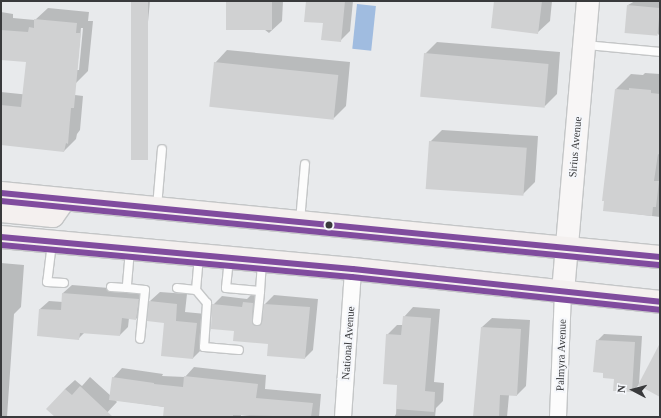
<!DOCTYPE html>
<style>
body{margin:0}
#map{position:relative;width:661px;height:418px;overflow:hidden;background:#e8eaec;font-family:Georgia,serif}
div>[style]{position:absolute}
.water>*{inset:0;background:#a0bce0;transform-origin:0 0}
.shadow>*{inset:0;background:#0003}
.building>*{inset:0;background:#d0d1d2;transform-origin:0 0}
.roads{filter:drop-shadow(1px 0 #c4c6c7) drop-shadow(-1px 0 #c4c6c7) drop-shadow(0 1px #c4c6c7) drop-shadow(0 -1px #c4c6c7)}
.lane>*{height:8px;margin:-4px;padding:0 4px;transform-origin:4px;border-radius:4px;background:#fcfcfc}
.street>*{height:16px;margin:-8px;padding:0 8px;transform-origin:8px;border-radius:8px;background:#fcfcfc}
.secondary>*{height:22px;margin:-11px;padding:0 11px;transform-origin:11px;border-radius:11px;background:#f8f6f6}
.primary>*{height:22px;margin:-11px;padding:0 11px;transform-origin:11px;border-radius:11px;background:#f4f0ef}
.bus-1>*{height:6px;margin:-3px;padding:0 3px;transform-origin:3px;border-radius:3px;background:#804c9e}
.bus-2>*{height:6px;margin:-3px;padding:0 3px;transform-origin:3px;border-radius:3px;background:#804c9e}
.dots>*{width:11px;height:11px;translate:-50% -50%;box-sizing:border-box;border:2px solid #f5f7fb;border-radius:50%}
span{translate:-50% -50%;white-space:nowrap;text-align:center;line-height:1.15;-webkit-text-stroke:4px #f5f7fb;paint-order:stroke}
.street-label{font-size:11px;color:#393a3c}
.frame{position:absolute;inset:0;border:2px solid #393a3c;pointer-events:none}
.north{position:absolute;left:613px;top:370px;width:40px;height:40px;-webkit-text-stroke:3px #f5f7fb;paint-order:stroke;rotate:276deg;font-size:11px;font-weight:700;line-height:16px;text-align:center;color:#393a3c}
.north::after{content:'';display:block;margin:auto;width:14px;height:18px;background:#393a3c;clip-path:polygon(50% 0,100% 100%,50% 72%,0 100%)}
</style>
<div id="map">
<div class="water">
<div style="left:357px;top:4px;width:19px;height:45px;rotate:6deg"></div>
</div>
<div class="shadow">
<div style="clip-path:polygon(132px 1px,150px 1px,135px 157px,131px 160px)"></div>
<div style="clip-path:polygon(227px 1px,283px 1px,282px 21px,269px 33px)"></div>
<div style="clip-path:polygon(307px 1px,353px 1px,350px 31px,340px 41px)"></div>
<div style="clip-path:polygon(495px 1px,552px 1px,550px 21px,537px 33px)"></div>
<div style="clip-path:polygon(635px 1px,660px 1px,660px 36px,628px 5px)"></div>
<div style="clip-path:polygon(evenodd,48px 8px,89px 12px,88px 21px,93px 21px,88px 71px,76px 83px,27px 61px,1px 59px,1px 12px,13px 14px,13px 18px,35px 20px,48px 8px,81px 28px,83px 28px,79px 70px,77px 70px,81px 28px)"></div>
<div style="clip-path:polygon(437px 42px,560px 52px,557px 94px,545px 106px,425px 54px)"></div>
<div style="clip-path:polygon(227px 50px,350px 62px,346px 106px,334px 118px,215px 63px)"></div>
<div style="clip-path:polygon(645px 73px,660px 74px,660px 217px,604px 210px,616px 89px,631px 74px,643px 75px)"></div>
<div style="clip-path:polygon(35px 90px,83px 96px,80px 130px,77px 134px,76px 139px,64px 151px,1px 143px,1px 92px,30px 95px)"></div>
<div style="clip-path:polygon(442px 130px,538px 136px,535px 182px,523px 194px,430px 142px)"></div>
<div style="clip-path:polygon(1px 263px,24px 265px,21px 307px,14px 314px,7px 417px,1px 417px)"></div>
<div style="clip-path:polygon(72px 285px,146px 291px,144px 311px,136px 319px,129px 318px,128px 327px,120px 335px,85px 332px,79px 338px,38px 335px,40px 309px,49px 301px,63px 302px,63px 293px)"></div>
<div style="clip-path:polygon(160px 292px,187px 294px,185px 312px,206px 314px,203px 348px,193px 358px,150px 301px)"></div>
<div style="clip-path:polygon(252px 294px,261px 294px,260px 312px,264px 318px,265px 304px,274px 295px,318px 299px,313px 350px,305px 358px,235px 330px,213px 305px,222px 296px,247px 299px)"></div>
<div style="clip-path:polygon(413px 307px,440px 309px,434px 382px,444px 383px,443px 401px,436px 408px,435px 417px,394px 417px,396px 414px,398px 384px,387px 335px,397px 325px,403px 325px,404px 317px)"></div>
<div style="clip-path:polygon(492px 318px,530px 320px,526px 386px,517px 395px,509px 395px,507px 417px,474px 417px,482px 327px)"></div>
<div style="clip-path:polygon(604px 334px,642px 336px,639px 385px,632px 391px,614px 390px,615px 378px,597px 341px)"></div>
<div style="clip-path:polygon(194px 367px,266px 375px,265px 389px,321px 394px,319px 417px,258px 417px,241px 415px,241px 417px,164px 417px,165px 407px,115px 400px,117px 402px,103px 417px,56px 417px,65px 389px,75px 380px,82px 386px,90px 377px,111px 396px,113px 378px,122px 368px,163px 374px,162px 376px,185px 377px)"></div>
</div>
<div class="building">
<div style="left:131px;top:1px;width:17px;height:159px"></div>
<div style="left:226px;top:1px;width:46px;height:29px"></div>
<div style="clip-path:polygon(306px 1px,345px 1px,341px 42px,321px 40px,323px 23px,304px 22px)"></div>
<div style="clip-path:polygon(494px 1px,542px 1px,538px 34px,491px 28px)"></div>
<div style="left:627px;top:5px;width:33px;height:28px;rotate:5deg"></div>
<div style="clip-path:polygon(34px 19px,77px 23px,76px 33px,81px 33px,74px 108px,71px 108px,68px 144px,66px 143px,64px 152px,1px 145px,1px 105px,21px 107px,26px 62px,1px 60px,1px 30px,28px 32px,29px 27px,34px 28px)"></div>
<div style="left:424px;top:53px;width:125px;height:44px;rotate:5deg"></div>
<div style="left:214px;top:62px;width:125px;height:45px;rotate:6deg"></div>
<div style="clip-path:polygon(629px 88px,651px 90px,651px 93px,660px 94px,660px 155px,658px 154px,654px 181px,659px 181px,656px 207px,653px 207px,652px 216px,603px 211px,604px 201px,602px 201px,615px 89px,629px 90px)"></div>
<div style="left:429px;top:141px;width:98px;height:48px;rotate:4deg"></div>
<div style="clip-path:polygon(62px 293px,139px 299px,136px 320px,122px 318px,120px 336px,80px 333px,79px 340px,37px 336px,39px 309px,61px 310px)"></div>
<div style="clip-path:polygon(149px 301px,177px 304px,176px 321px,197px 323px,193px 359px,161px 356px,164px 323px,147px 321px)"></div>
<div style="clip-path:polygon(243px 302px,253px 303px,252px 321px,254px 325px,257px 326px,262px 322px,264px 304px,310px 307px,305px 359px,267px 356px,268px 344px,233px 341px,234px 331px,211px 329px,212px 304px,242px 307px)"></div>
<div style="clip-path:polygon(403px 316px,431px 318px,425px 391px,435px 392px,434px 412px,396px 409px,397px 385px,383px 384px,386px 334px,401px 335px)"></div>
<div style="clip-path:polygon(481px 327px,521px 329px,517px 396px,500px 395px,499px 417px,473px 417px)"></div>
<div style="clip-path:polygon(596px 340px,635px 342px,632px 392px,613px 391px,614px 379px,603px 378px,603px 373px,593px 372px)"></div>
<div style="clip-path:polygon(660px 343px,660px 397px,638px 385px)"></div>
<div style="clip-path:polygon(184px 376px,258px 384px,256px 398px,313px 403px,311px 417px,233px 415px,233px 417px,163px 417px,164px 407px,109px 400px,112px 377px,154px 383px,154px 384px,183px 387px)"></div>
<div style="clip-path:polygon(80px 386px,113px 417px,55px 417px,46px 409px,65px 389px,72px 395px)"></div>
</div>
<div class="roads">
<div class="lane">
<div style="left:586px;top:45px;width:74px;rotate:5.4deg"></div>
<div style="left:157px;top:207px;width:58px;rotate:-85.1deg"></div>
<div style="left:300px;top:221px;width:57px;rotate:-85deg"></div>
<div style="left:52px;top:243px;width:39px;rotate:97deg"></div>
<div style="left:47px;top:282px;width:17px;rotate:3deg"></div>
<div style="left:130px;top:250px;width:38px;rotate:95deg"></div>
<div style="left:127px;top:288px;width:18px;rotate:6deg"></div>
<div style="left:145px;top:290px;width:49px;rotate:95.8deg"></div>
<div style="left:229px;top:259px;width:29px;rotate:96deg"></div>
<div style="left:226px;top:288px;width:34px;rotate:5deg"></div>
<div style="left:260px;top:291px;width:29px;rotate:-86deg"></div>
<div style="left:111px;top:287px;width:16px;rotate:4deg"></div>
<div style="left:177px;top:288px;width:19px;rotate:6deg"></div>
<div style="left:196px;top:290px;width:33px;rotate:-85deg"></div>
<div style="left:196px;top:290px;width:17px;rotate:50deg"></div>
<div style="left:207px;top:303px;width:44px;rotate:93.9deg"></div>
<div style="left:204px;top:347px;width:35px;rotate:5deg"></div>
<div style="left:257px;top:321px;width:30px;rotate:-84deg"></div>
</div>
<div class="street">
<div style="left:343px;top:417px;width:148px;rotate:-86.1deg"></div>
<div style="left:558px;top:417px;width:125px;rotate:-87.7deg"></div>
</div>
<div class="secondary">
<div style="left:563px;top:292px;width:292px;rotate:-85.1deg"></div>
</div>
<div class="primary">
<div style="left:1px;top:193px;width:662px;rotate:5.55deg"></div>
<div style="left:1px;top:211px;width:52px;rotate:5.5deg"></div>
<div style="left:53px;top:216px;width:19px;rotate:-55deg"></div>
<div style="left:1px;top:237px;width:353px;rotate:5.2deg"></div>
<div style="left:353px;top:269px;width:309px;rotate:6.1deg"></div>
</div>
</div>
<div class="bus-1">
<div style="left:1px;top:193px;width:662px;rotate:5.55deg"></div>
<div style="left:1px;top:237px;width:353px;rotate:5.2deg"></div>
<div style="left:353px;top:269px;width:309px;rotate:6.1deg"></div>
</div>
<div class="bus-2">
<div style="left:1px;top:201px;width:661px;rotate:5.56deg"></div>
<div style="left:1px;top:245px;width:352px;rotate:5.2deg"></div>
<div style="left:352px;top:277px;width:309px;rotate:6.1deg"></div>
</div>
<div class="dots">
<div style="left:329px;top:225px;background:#393a3c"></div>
</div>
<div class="street-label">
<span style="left:575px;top:147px;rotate:-85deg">Sirius Avenue</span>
<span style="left:348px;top:343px;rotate:-86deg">National Avenue</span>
<span style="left:561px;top:355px;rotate:-88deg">Palmyra Avenue</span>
</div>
<div class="frame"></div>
<div class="north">N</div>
</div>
